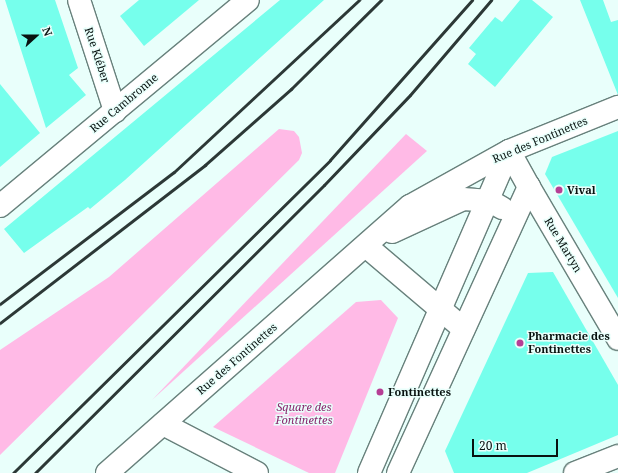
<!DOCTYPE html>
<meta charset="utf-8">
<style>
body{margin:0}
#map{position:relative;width:618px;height:473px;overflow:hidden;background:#e9fffb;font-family:"Noto Serif",serif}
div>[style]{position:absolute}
.green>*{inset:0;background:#ffbae6}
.building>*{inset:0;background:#76ffec}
.roads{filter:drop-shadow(1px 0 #68817c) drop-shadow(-1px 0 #68817c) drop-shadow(0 1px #68817c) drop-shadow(0 -1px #68817c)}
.street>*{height:22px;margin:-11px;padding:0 11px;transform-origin:11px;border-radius:11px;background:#fff}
.secondary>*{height:22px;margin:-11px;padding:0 11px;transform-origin:11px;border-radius:11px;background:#fff}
.rail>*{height:3px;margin:-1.5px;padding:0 1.5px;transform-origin:1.5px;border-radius:1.5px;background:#2c3836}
.dots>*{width:11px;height:11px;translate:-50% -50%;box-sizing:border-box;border:2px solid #e9fffb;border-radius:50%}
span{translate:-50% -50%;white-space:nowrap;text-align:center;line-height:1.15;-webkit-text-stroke:3px #e9fffb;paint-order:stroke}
.street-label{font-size:11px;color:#081210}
.poi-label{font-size:11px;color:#081210;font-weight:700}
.left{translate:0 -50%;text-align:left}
.park-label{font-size:11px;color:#88266d;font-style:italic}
.north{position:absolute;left:16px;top:16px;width:40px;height:40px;-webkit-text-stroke:3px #e9fffb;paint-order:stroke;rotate:69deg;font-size:11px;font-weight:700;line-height:16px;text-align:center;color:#081210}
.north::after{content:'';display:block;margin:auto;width:14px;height:18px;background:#081210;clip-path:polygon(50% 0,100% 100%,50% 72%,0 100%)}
.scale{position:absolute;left:472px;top:439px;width:86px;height:18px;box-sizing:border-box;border:2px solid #081210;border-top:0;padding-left:5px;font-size:12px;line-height:14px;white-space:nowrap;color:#081210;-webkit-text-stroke:3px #e9fffb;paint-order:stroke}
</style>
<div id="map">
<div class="green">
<div style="clip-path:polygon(279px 129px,294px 131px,299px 137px,302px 153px,299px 160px,0 455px,0 350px,109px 277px)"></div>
<div style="clip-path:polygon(406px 134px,427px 151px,152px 400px)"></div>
<div style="clip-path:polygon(381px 300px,398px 318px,335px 473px,309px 473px,213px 427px,356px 302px)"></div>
</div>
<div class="building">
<div style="clip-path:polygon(5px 0,55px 0,78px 68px,69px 75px,86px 95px,46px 128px)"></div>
<div style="clip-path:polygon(139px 0,199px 0,144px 46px,120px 16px)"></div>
<div style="clip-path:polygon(280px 0,324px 0,125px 180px,90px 209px,88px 207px,24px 253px,4px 229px)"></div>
<div style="clip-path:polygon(520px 0,532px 0,553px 17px,495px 87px,468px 64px,476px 54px,469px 48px,495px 17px,502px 22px)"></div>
<div style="clip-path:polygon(580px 0,603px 0,611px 22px,618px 20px,618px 95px)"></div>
<div style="clip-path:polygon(0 84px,40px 133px,0 167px)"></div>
<div style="clip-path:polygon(618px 131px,618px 298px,545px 174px,552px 157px)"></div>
<div style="clip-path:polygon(553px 272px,618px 385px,618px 435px,527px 473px,454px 473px,445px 451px,528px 273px)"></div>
</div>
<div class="roads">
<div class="street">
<div style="left:79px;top:0;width:117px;rotate:72deg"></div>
<div style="left:529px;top:187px;width:176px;rotate:59.6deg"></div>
<div style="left:366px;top:246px;width:128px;rotate:40.3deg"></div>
<div style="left:163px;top:424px;width:106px;rotate:27.5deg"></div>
<div style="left:575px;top:473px;width:46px;rotate:-21.6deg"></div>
</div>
<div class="secondary">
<div style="left:0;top:206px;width:322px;rotate:-39.7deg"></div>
<div style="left:392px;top:232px;width:78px;rotate:-24.9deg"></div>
<div style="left:463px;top:199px;width:27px;rotate:4deg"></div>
<div style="left:490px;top:201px;width:14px;rotate:30deg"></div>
<div style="left:107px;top:473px;width:404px;rotate:-41.4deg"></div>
<div style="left:410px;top:206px;width:113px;rotate:-29.1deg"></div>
<div style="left:509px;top:151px;width:118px;rotate:-22deg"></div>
<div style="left:369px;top:473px;width:351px;rotate:-66.5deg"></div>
<div style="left:398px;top:473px;width:315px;rotate:-65.4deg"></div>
<div style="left:529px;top:187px;width:41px;rotate:-119.1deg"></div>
</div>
</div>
<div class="rail">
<div style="left:0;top:304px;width:218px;rotate:-37.2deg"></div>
<div style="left:174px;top:172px;width:253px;rotate:-42.9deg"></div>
<div style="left:0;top:323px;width:259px;rotate:-37.6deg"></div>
<div style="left:205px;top:165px;width:115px;rotate:-41.5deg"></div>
<div style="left:291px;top:89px;width:127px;rotate:-44.7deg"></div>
<div style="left:13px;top:473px;width:445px;rotate:-44.6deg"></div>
<div style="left:330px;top:160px;width:214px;rotate:-48.4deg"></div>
<div style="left:35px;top:473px;width:408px;rotate:-44.9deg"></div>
<div style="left:324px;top:185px;width:124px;rotate:-46.3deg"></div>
<div style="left:410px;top:95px;width:125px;rotate:-49.5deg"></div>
</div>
<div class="dots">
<div style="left:559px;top:190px;background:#b63f95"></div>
<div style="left:520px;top:343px;background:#b63f95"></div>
<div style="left:380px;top:392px;background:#b63f95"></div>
</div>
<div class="street-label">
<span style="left:97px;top:55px;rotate:72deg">Rue Kléber</span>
<span style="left:124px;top:103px;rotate:-40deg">Rue Cambronne</span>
<span style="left:540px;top:140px;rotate:-23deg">Rue des Fontinettes</span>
<span style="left:563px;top:245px;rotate:59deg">Rue Martyn</span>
<span style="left:237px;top:359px;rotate:-41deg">Rue des Fontinettes</span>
</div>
<div class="poi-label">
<span class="left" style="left:567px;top:190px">Vival</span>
<span class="left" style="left:528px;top:343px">Pharmacie des<br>Fontinettes</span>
<span class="left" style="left:388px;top:392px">Fontinettes</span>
</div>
<div class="park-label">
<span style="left:304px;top:414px">Square des<br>Fontinettes</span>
</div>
<div class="north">N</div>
<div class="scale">20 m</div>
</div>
